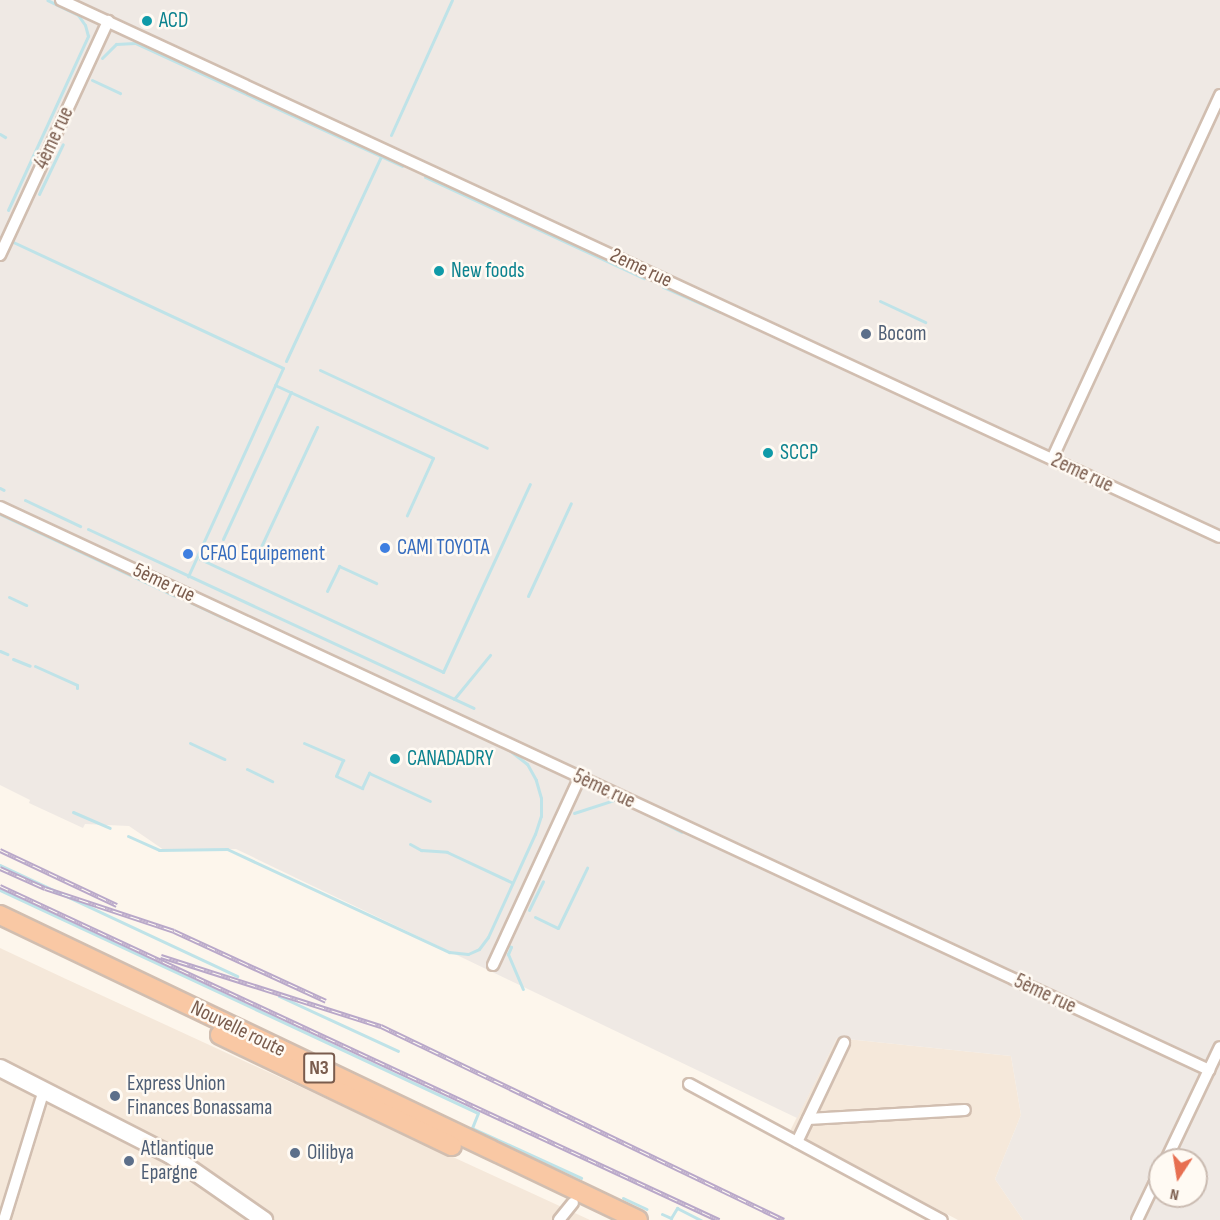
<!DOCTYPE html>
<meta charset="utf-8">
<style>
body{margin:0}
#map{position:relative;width:1220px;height:1220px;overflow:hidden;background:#fdf6ec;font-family:"Sofia Sans Condensed",sans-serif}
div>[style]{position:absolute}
.residential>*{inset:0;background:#f5e8da}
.industrial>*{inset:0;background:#efe9e4}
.stream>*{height:3px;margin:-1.5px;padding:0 1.5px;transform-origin:1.5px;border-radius:1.5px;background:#bfe3e8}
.roads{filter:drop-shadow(2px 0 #d1beb0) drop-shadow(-2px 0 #d1beb0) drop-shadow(0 2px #d1beb0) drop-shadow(0 -2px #d1beb0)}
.minor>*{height:10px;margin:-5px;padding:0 5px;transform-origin:5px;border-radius:5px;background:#fff}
.secondary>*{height:16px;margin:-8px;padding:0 8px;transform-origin:8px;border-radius:8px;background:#fff}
.trunk>*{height:18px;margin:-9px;padding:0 9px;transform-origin:9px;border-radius:9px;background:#f9c8a4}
.rail>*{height:5px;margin-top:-2.5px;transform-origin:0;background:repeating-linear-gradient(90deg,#fffaf3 0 9px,#b9a8c9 0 18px);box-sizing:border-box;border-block:2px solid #b9a8c9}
.dots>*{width:16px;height:16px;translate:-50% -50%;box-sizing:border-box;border:3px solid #fffaf3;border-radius:50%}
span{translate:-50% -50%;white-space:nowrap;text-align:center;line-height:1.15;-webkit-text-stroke:5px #fffaf3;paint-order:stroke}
.shield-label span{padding:2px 4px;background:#fffaf3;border:2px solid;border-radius:4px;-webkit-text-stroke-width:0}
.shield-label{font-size:20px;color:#7a5c4d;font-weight:700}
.culture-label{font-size:21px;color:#0d838f}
.left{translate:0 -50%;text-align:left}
.street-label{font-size:21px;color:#7a5c4d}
.service-label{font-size:21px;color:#4e5e75}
.shop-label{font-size:21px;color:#366cbe}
.north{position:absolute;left:1148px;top:1148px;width:60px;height:60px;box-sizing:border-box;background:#fffaf3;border:2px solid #cabbb1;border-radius:50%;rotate:192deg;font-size:16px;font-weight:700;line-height:24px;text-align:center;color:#7a5c4d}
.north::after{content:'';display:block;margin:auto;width:21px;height:27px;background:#e76f51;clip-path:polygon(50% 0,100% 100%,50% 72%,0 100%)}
</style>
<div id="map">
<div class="residential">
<div style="clip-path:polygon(0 948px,66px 979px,590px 1220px,0 1220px)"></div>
<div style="clip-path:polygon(837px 1038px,1011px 1056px,1021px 1115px,995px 1179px,1023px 1220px,958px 1220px,790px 1131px)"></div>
</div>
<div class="industrial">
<div style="clip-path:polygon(evenodd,0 0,1220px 0,1220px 1220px,1023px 1220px,995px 1179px,1021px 1115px,1011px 1056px,837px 1038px,797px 1118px,236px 849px,164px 850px,129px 826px,85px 824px,83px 828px,29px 803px,30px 800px,0 785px,0 0,1160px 1160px,1196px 1160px,1196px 1196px,1160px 1196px,1160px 1160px)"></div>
</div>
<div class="stream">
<div style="left:102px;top:58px;width:20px;rotate:-45deg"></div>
<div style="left:116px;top:44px;width:19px;rotate:-3deg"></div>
<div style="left:135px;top:43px;width:294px;rotate:24.7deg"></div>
<div style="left:92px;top:80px;width:31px;rotate:25deg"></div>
<div style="left:0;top:134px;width:6px;rotate:31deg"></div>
<div style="left:391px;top:135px;width:148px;rotate:-65.7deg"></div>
<div style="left:425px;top:177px;width:241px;rotate:24.8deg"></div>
<div style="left:39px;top:194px;width:55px;rotate:-64.4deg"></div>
<div style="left:8px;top:210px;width:192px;rotate:-65.3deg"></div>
<div style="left:88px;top:36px;width:11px;rotate:-105deg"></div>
<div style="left:85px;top:25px;width:12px;rotate:-125deg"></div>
<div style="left:78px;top:15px;width:34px;rotate:-154deg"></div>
<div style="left:11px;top:241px;width:300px;rotate:25deg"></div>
<div style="left:283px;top:368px;width:229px;rotate:114.5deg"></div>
<div style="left:663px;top:287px;width:62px;rotate:23.7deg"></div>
<div style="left:880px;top:301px;width:50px;rotate:25deg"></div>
<div style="left:286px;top:361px;width:226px;rotate:-65.1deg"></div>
<div style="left:320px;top:370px;width:184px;rotate:25deg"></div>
<div style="left:275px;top:385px;width:174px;rotate:24.8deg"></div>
<div style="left:433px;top:458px;width:63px;rotate:114.5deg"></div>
<div style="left:0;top:488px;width:4px;rotate:27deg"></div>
<div style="left:25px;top:500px;width:61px;rotate:25.3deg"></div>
<div style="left:0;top:514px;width:193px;rotate:25.1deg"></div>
<div style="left:88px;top:529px;width:425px;rotate:24.9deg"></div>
<div style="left:223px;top:539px;width:162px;rotate:-65.2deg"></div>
<div style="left:259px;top:551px;width:137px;rotate:-64.9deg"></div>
<div style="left:200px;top:559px;width:268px;rotate:24.9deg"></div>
<div style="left:443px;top:672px;width:207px;rotate:-65.2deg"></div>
<div style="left:327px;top:591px;width:28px;rotate:-64deg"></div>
<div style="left:339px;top:566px;width:41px;rotate:24.7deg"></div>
<div style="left:177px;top:596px;width:56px;rotate:25.2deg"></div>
<div style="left:528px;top:596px;width:102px;rotate:-65.2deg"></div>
<div style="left:9px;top:597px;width:19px;rotate:25deg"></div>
<div style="left:0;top:651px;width:8px;rotate:23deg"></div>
<div style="left:13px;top:659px;width:18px;rotate:22deg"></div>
<div style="left:35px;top:666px;width:46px;rotate:24.3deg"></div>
<div style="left:77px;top:685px;width:3px;rotate:90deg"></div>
<div style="left:454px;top:699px;width:57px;rotate:-50.7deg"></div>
<div style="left:190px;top:743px;width:38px;rotate:25deg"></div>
<div style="left:304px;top:743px;width:43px;rotate:23.6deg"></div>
<div style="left:343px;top:760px;width:17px;rotate:114deg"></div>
<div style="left:336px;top:776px;width:29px;rotate:25deg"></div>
<div style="left:362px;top:788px;width:17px;rotate:-65deg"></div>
<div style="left:369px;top:773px;width:67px;rotate:24.7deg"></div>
<div style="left:247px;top:769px;width:28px;rotate:26deg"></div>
<div style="left:73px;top:812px;width:40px;rotate:23.4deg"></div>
<div style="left:574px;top:813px;width:45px;rotate:-18deg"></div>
<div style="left:644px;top:813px;width:42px;rotate:26.6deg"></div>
<div style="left:128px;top:836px;width:34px;rotate:24deg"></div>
<div style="left:159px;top:850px;width:68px;rotate:-0.8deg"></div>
<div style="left:227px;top:849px;width:245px;rotate:24.9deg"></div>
<div style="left:449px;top:952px;width:19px;rotate:6deg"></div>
<div style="left:468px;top:954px;width:12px;rotate:-24deg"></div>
<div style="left:479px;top:949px;width:15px;rotate:-53deg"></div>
<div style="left:488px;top:937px;width:113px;rotate:-65.5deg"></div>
<div style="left:535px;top:834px;width:19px;rotate:-72deg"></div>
<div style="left:541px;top:816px;width:18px;rotate:-90deg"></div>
<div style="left:541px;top:798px;width:19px;rotate:-106deg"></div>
<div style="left:536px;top:780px;width:18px;rotate:-119deg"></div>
<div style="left:527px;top:764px;width:24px;rotate:-142deg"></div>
<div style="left:410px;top:844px;width:13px;rotate:29deg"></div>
<div style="left:421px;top:850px;width:26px;rotate:4deg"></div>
<div style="left:447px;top:852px;width:71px;rotate:25.1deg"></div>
<div style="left:0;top:865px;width:262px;rotate:25.1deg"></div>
<div style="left:0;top:890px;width:527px;rotate:25.01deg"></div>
<div style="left:478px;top:1113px;width:16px;rotate:112deg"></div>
<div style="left:472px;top:1128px;width:120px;rotate:24.6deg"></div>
<div style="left:529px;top:910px;width:32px;rotate:-64deg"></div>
<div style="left:535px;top:917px;width:25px;rotate:26deg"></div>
<div style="left:558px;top:928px;width:67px;rotate:-64.2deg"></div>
<div style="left:509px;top:946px;width:2px;rotate:27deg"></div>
<div style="left:511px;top:947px;width:8px;rotate:113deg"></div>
<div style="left:508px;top:954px;width:38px;rotate:67deg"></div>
<div style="left:279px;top:996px;width:131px;rotate:24.8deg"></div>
<div style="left:623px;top:1198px;width:26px;rotate:25deg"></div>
<div style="left:662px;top:1214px;width:10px;rotate:24deg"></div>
<div style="left:671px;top:1218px;width:12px;rotate:-59deg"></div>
<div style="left:677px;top:1208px;width:27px;rotate:27deg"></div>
</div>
<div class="roads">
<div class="minor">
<div style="left:61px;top:0;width:1277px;rotate:24.86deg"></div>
<div style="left:0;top:255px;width:258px;rotate:-65.2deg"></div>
<div style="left:1052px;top:459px;width:401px;rotate:-65.2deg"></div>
<div style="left:0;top:507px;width:1334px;rotate:24.97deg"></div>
<div style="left:493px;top:965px;width:207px;rotate:-65.2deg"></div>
<div style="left:689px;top:1084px;width:287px;rotate:28.3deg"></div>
<div style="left:808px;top:1119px;width:157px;rotate:-3.3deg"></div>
<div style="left:797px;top:1142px;width:110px;rotate:-64.6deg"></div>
<div style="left:1166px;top:1160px;width:125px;rotate:-64.5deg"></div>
<div style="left:4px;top:1220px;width:136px;rotate:-72.9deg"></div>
<div style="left:559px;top:1220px;width:22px;rotate:-51deg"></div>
<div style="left:1137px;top:1220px;width:53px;rotate:-64.4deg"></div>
</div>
<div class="secondary">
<div style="left:0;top:1068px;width:190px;rotate:27deg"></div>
<div style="left:169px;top:1154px;width:116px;rotate:34.8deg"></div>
</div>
<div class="trunk">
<div style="left:0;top:915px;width:707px;rotate:25.55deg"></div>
<div style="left:220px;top:1035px;width:257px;rotate:25.6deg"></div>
</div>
</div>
<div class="rail">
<div style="left:0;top:850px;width:129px;rotate:25.2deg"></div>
<div style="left:0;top:868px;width:49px;rotate:24deg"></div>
<div style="left:45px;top:888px;width:136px;rotate:18.4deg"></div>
<div style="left:174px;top:931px;width:167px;rotate:24.7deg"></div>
<div style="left:0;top:886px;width:793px;rotate:24.92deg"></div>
<div style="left:161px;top:956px;width:231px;rotate:17.7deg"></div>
<div style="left:381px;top:1026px;width:447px;rotate:25.7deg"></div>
</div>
<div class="dots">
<div style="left:147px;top:21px;background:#0f9aa8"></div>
<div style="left:439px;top:271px;background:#0f9aa8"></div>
<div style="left:866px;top:334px;background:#5c6f8a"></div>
<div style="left:768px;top:453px;background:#0f9aa8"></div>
<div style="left:385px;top:548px;background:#3f7fe0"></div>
<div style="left:188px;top:554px;background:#3f7fe0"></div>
<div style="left:395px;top:759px;background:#0f9aa8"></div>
<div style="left:115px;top:1096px;background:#5c6f8a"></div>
<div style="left:295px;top:1153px;background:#5c6f8a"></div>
<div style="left:129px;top:1161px;background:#5c6f8a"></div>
</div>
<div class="shield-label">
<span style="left:319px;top:1068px">N3</span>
</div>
<div class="culture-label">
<span class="left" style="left:159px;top:21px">ACD</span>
<span class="left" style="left:451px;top:271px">New foods</span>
<span class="left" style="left:780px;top:453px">SCCP</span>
<span class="left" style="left:407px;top:759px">CANADADRY</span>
</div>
<div class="street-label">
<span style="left:54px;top:138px;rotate:-65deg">4ème rue</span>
<span style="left:641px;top:268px;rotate:25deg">2eme rue</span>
<span style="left:1082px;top:473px;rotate:25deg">2eme rue</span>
<span style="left:164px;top:583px;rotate:25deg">5ème rue</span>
<span style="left:604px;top:789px;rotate:25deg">5ème rue</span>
<span style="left:1045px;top:994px;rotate:25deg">5ème rue</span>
<span style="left:238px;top:1029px;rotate:26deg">Nouvelle route</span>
</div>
<div class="service-label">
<span class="left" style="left:878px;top:334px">Bocom</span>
<span class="left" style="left:127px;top:1096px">Express Union<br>Finances Bonassama</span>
<span class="left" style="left:141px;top:1161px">Atlantique<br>Epargne</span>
<span class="left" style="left:307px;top:1153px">Oilibya</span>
</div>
<div class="shop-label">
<span class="left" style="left:397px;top:548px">CAMI TOYOTA</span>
<span class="left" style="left:200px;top:554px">CFAO Equipement</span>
</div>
<div class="north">N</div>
</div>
